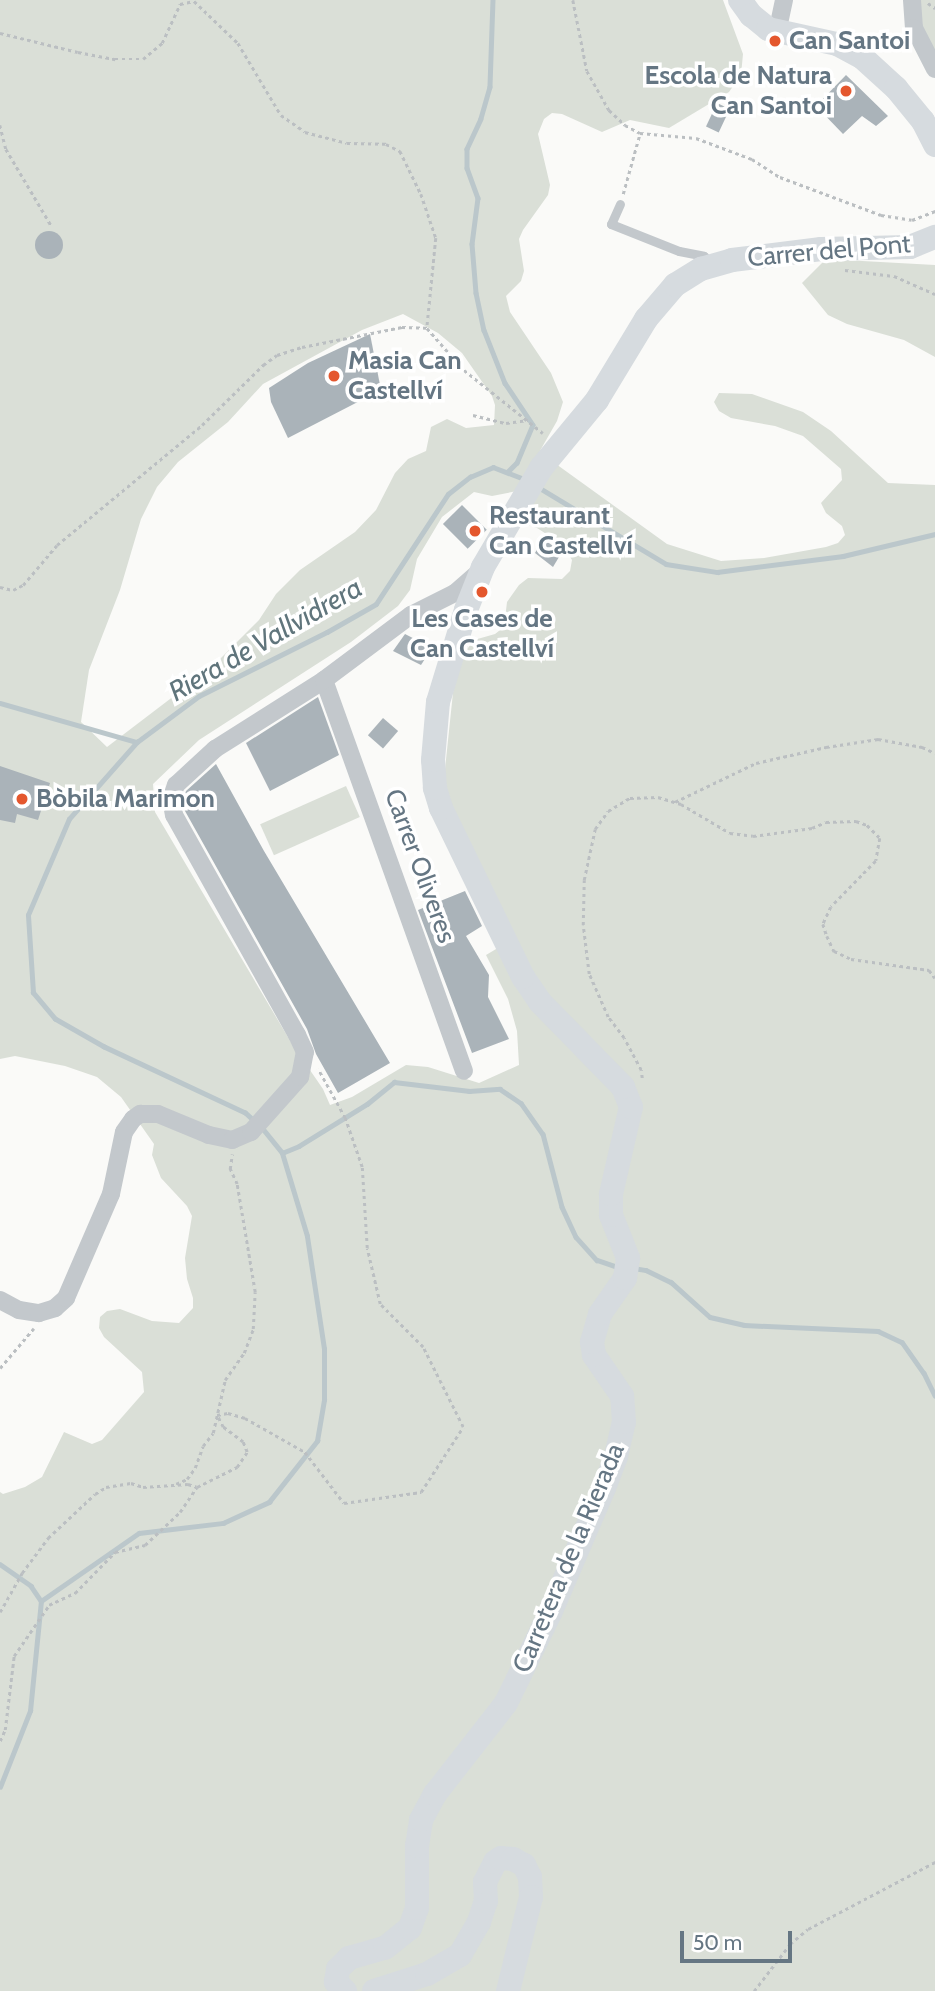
<!DOCTYPE html>
<meta charset="utf-8">
<style>
body{margin:0}
#map{position:relative;width:935px;height:1991px;overflow:hidden;background:#fafaf8;font-family:Cabin,sans-serif}
div>[style]{position:absolute}
.green>*{inset:0;background:#dadfd7;transform-origin:0 0}
.stream>*{height:4.5px;margin:-2.25px;padding:0 2.25px;transform-origin:2.25px;border-radius:2.25px;background:#bbc7cb}
.building>*{inset:0;background:#aab3b9;transform-origin:0 0}
.round{border-radius:50%}
.path>*{height:2.5px;margin-top:-1.25px;transform-origin:0;background:repeating-linear-gradient(90deg,#bbbfc2 0 3.5px,transparent 0 7px)}
.lane>*{height:9px;margin:-4.5px;padding:0 4.5px;transform-origin:4.5px;border-radius:4.5px;background:#c3c8cc}
.street>*{height:18px;margin:-9px;padding:0 9px;transform-origin:9px;border-radius:9px;background:#c3c8cc}
.secondary>*{height:24px;margin:-12px;padding:0 12px;transform-origin:12px;border-radius:12px;background:#d6dbdf}
.dots>*{width:19px;height:19px;translate:-50% -50%;box-sizing:border-box;border:4px solid #fff;border-radius:50%}
span{translate:-50% -50%;white-space:nowrap;text-align:center;line-height:1.15;-webkit-text-stroke:7px #fff;paint-order:stroke}
.poi-label{font-size:26px;color:#657683;font-weight:700}
.left{translate:0 -50%;text-align:left}
.right{translate:-100% -50%;text-align:right}
.street-label{font-size:26px;color:#657683}
.water-label{font-size:28px;color:#60757c;font-style:italic}
.scale{position:absolute;left:680px;top:1931px;width:112px;height:32px;box-sizing:border-box;border:4px solid #657683;border-top:0;padding-left:9px;font-size:21px;line-height:24px;white-space:nowrap;color:#657683;-webkit-text-stroke:5px #fff;paint-order:stroke}
</style>
<div id="map">
<div class="green">
<div style="clip-path:polygon(evenodd,0 0,723px 0,743px 54px,741px 75px,729px 92px,669px 128px,630px 120px,602px 132px,562px 114px,552px 113px,544px 119px,538px 134px,550px 185px,548px 195px,523px 230px,519px 239px,524px 271px,521px 281px,506px 296px,510px 312px,551px 373px,563px 402px,557px 421px,517px 491px,492px 496px,474px 492px,442px 517px,417px 559px,410px 590px,398px 606px,351px 642px,199px 740px,153px 784px,155px 812px,292px 1044px,323px 1089px,330px 1105px,352px 1097px,406px 1065px,428px 1067px,479px 1083px,519px 1065px,517px 1031px,508px 999px,486px 955px,513px 939px,443px 788px,456px 664px,474px 640px,495px 634px,504px 627px,507px 602px,519px 585px,528px 578px,562px 579px,570px 571px,572px 560px,562px 544px,537px 528px,514px 521px,556px 464px,667px 544px,721px 561px,764px 558px,826px 547px,838px 543px,845px 535px,842px 526px,826px 513px,821px 503px,842px 480px,841px 469px,803px 436px,775px 426px,731px 418px,719px 411px,714px 402px,719px 393px,752px 394px,803px 412px,831px 431px,888px 483px,935px 485px,935px 1991px,0 1991px,0 1492px,3px 1494px,25px 1487px,42px 1477px,64px 1432px,92px 1444px,102px 1440px,144px 1392px,142px 1372px,104px 1337px,99px 1328px,100px 1317px,107px 1311px,120px 1309px,152px 1321px,179px 1323px,193px 1308px,193px 1298px,187px 1279px,185px 1258px,192px 1216px,187px 1206px,161px 1178px,152px 1155px,154px 1144px,121px 1097px,97px 1077px,65px 1066px,15px 1056px,0 1059px,0 0,403px 314px,438px 333px,462px 353px,492px 396px,495px 405px,494px 425px,466px 428px,447px 419px,431px 427px,426px 451px,408px 459px,395px 473px,376px 510px,355px 532px,300px 570px,276px 594px,259px 620px,212px 667px,107px 747px,81px 722px,89px 670px,120px 590px,141px 519px,157px 487px,178px 462px,228px 422px,263px 384px,362px 330px,403px 314px)"></div>
<div style="clip-path:polygon(920px 0,935px 0,935px 57px,917px 13px)"></div>
<div style="clip-path:polygon(826px 259px,935px 265px,935px 357px,904px 340px,847px 324px,828px 315px,802px 283px)"></div>
<div style="left:346px;top:786px;width:34px;height:94px;rotate:66deg"></div>
</div>
<div class="stream">
<div style="left:493px;top:0;width:87px;rotate:92deg"></div>
<div style="left:490px;top:87px;width:33px;rotate:106deg"></div>
<div style="left:481px;top:119px;width:33px;rotate:115deg"></div>
<div style="left:467px;top:149px;width:19px;rotate:90deg"></div>
<div style="left:467px;top:168px;width:32px;rotate:70deg"></div>
<div style="left:478px;top:198px;width:46px;rotate:97.4deg"></div>
<div style="left:472px;top:244px;width:49px;rotate:85.3deg"></div>
<div style="left:476px;top:293px;width:38px;rotate:78deg"></div>
<div style="left:484px;top:330px;width:57px;rotate:68.4deg"></div>
<div style="left:505px;top:383px;width:50px;rotate:56.3deg"></div>
<div style="left:533px;top:425px;width:41px;rotate:112.8deg"></div>
<div style="left:517px;top:463px;width:13px;rotate:135deg"></div>
<div style="left:538px;top:487px;width:149px;rotate:31deg"></div>
<div style="left:666px;top:564px;width:52px;rotate:8.9deg"></div>
<div style="left:717px;top:572px;width:127px;rotate:-7.2deg"></div>
<div style="left:843px;top:556px;width:95px;rotate:-13.4deg"></div>
<div style="left:0;top:703px;width:142px;rotate:15.9deg"></div>
<div style="left:254px;top:1121px;width:12px;rotate:-138deg"></div>
<div style="left:245px;top:1113px;width:156px;rotate:-154.9deg"></div>
<div style="left:104px;top:1047px;width:56px;rotate:-150.3deg"></div>
<div style="left:55px;top:1019px;width:34px;rotate:-130deg"></div>
<div style="left:33px;top:993px;width:78px;rotate:-93.7deg"></div>
<div style="left:28px;top:915px;width:104px;rotate:-66.9deg"></div>
<div style="left:69px;top:819px;width:103px;rotate:-48.6deg"></div>
<div style="left:137px;top:742px;width:77px;rotate:-36.6deg"></div>
<div style="left:199px;top:696px;width:143px;rotate:-26.6deg"></div>
<div style="left:327px;top:632px;width:56px;rotate:-29.7deg"></div>
<div style="left:376px;top:604px;width:131px;rotate:-56.8deg"></div>
<div style="left:448px;top:494px;width:28px;rotate:-38deg"></div>
<div style="left:470px;top:477px;width:25px;rotate:-23deg"></div>
<div style="left:493px;top:467px;width:33px;rotate:21deg"></div>
<div style="left:282px;top:1153px;width:18px;rotate:-22deg"></div>
<div style="left:299px;top:1146px;width:80px;rotate:-31.7deg"></div>
<div style="left:367px;top:1104px;width:35px;rotate:-39deg"></div>
<div style="left:394px;top:1082px;width:76px;rotate:6.8deg"></div>
<div style="left:469px;top:1091px;width:31px;rotate:-4deg"></div>
<div style="left:500px;top:1089px;width:25px;rotate:34deg"></div>
<div style="left:521px;top:1103px;width:38px;rotate:55deg"></div>
<div style="left:543px;top:1134px;width:75px;rotate:75.4deg"></div>
<div style="left:562px;top:1207px;width:33px;rotate:65deg"></div>
<div style="left:576px;top:1237px;width:31px;rotate:48deg"></div>
<div style="left:597px;top:1260px;width:21px;rotate:19deg"></div>
<div style="left:633px;top:1268px;width:13px;rotate:9deg"></div>
<div style="left:646px;top:1270px;width:28px;rotate:26deg"></div>
<div style="left:671px;top:1282px;width:52px;rotate:41.9deg"></div>
<div style="left:710px;top:1317px;width:35px;rotate:13deg"></div>
<div style="left:744px;top:1325px;width:134px;rotate:2.6deg"></div>
<div style="left:878px;top:1331px;width:26px;rotate:25deg"></div>
<div style="left:902px;top:1342px;width:38px;rotate:55deg"></div>
<div style="left:924px;top:1373px;width:25px;rotate:64deg"></div>
<div style="left:0;top:1564px;width:38px;rotate:35deg"></div>
<div style="left:31px;top:1586px;width:18px;rotate:56deg"></div>
<div style="left:0;top:1787px;width:82px;rotate:-68.5deg"></div>
<div style="left:30px;top:1711px;width:111px;rotate:-84.3deg"></div>
<div style="left:41px;top:1601px;width:119px;rotate:-34.8deg"></div>
<div style="left:139px;top:1533px;width:85px;rotate:-6.8deg"></div>
<div style="left:223px;top:1523px;width:51px;rotate:-24.5deg"></div>
<div style="left:269px;top:1502px;width:78px;rotate:-51.8deg"></div>
<div style="left:317px;top:1441px;width:42px;rotate:-80.3deg"></div>
<div style="left:324px;top:1400px;width:51px;rotate:-90deg"></div>
<div style="left:324px;top:1349px;width:114px;rotate:-98.6deg"></div>
<div style="left:307px;top:1236px;width:87px;rotate:-106.8deg"></div>
<div style="left:282px;top:1153px;width:35px;rotate:-129deg"></div>
</div>
<div class="building">
<div style="clip-path:polygon(846px 75px,888px 116px,876px 126px,862px 116px,843px 134px,816px 106px)"></div>
<div style="left:717px;top:103px;width:14px;height:26px;rotate:25deg"></div>
<div class="round" style="left:35px;top:231px;width:28px;height:28px"></div>
<div style="clip-path:polygon(370px 334px,381px 390px,288px 438px,271px 402px,269px 388px,308px 363px)"></div>
<div style="left:462px;top:505px;width:35px;height:27px;rotate:45deg"></div>
<div style="clip-path:polygon(543px 539px,562px 552px,553px 567px,535px 553px)"></div>
<div style="clip-path:polygon(405px 634px,432px 648px,421px 665px,393px 651px)"></div>
<div style="clip-path:polygon(318px 697px,339px 755px,270px 791px,246px 743px)"></div>
<div style="left:383px;top:718px;width:20px;height:23px;rotate:41deg"></div>
<div style="clip-path:polygon(216px 764px,264px 851px,390px 1063px,338px 1093px,316px 1054px,307px 1029px,185px 811px,183px 801px,186px 791px)"></div>
<div style="clip-path:polygon(0 766px,50px 783px,38px 820px,17px 814px,15px 823px,0 820px)"></div>
<div style="clip-path:polygon(465px 891px,482px 926px,466px 936px,489px 975px,488px 997px,509px 1039px,472px 1053px,418px 910px)"></div>
</div>
<div class="path">
<div style="left:573px;top:0;width:72px;rotate:78.8deg"></div>
<div style="left:587px;top:71px;width:45px;rotate:60.6deg"></div>
<div style="left:609px;top:110px;width:22px;rotate:43deg"></div>
<div style="left:625px;top:125px;width:17px;rotate:28deg"></div>
<div style="left:640px;top:133px;width:56px;rotate:5.1deg"></div>
<div style="left:696px;top:138px;width:60px;rotate:20.6deg"></div>
<div style="left:752px;top:159px;width:33px;rotate:33deg"></div>
<div style="left:780px;top:177px;width:108px;rotate:20.6deg"></div>
<div style="left:881px;top:215px;width:31px;rotate:9deg"></div>
<div style="left:912px;top:220px;width:25px;rotate:-21deg"></div>
<div style="left:928px;top:3px;width:9px;rotate:36deg"></div>
<div style="left:0;top:33px;width:80px;rotate:13.7deg"></div>
<div style="left:78px;top:52px;width:38px;rotate:11deg"></div>
<div style="left:115px;top:59px;width:28px"></div>
<div style="left:143px;top:59px;width:25px;rotate:-40deg"></div>
<div style="left:162px;top:43px;width:43px;rotate:-65.2deg"></div>
<div style="left:180px;top:4px;width:14px;rotate:-12deg"></div>
<div style="left:194px;top:1px;width:61px;rotate:43.7deg"></div>
<div style="left:238px;top:43px;width:84px;rotate:59.2deg"></div>
<div style="left:281px;top:115px;width:29px;rotate:35deg"></div>
<div style="left:305px;top:132px;width:43px;rotate:14.7deg"></div>
<div style="left:347px;top:143px;width:39px;rotate:1deg"></div>
<div style="left:386px;top:144px;width:16px;rotate:27deg"></div>
<div style="left:400px;top:151px;width:48px;rotate:64deg"></div>
<div style="left:421px;top:194px;width:46px;rotate:71.2deg"></div>
<div style="left:436px;top:238px;width:90px;rotate:95.7deg"></div>
<div style="left:0;top:125px;width:25px;rotate:76deg"></div>
<div style="left:6px;top:149px;width:88px;rotate:59.4deg"></div>
<div style="left:623px;top:194px;width:63px;rotate:-74.4deg"></div>
<div style="left:845px;top:270px;width:49px;rotate:7deg"></div>
<div style="left:894px;top:276px;width:45px;rotate:23.7deg"></div>
<div style="left:473px;top:415px;width:34px;rotate:14deg"></div>
<div style="left:506px;top:423px;width:22px;rotate:-8deg"></div>
<div style="left:0;top:587px;width:13px;rotate:13deg"></div>
<div style="left:13px;top:590px;width:11px;rotate:-27deg"></div>
<div style="left:23px;top:585px;width:52px;rotate:-49.6deg"></div>
<div style="left:57px;top:545px;width:188px;rotate:-39.6deg"></div>
<div style="left:202px;top:425px;width:86px;rotate:-44.5deg"></div>
<div style="left:263px;top:365px;width:17px;rotate:-36deg"></div>
<div style="left:277px;top:355px;width:26px;rotate:-18deg"></div>
<div style="left:302px;top:347px;width:102px;rotate:-11.3deg"></div>
<div style="left:402px;top:327px;width:25px;rotate:2deg"></div>
<div style="left:427px;top:328px;width:56px;rotate:48.6deg"></div>
<div style="left:464px;top:370px;width:101px;rotate:38.6deg"></div>
<div style="left:675px;top:802px;width:90px;rotate:-25.7deg"></div>
<div style="left:756px;top:763px;width:72px;rotate:-12.9deg"></div>
<div style="left:826px;top:747px;width:53px;rotate:-8.7deg"></div>
<div style="left:878px;top:739px;width:45px;rotate:10.3deg"></div>
<div style="left:922px;top:747px;width:14px;rotate:25deg"></div>
<div style="left:642px;top:1078px;width:8px;rotate:-97deg"></div>
<div style="left:641px;top:1070px;width:36px;rotate:-118deg"></div>
<div style="left:624px;top:1038px;width:26px;rotate:-127deg"></div>
<div style="left:608px;top:1017px;width:47px;rotate:-113.8deg"></div>
<div style="left:589px;top:974px;width:49px;rotate:-97deg"></div>
<div style="left:583px;top:925px;width:45px;rotate:-88.7deg"></div>
<div style="left:584px;top:880px;width:52px;rotate:-77.8deg"></div>
<div style="left:595px;top:829px;width:22px;rotate:-54deg"></div>
<div style="left:608px;top:811px;width:26px;rotate:-31deg"></div>
<div style="left:630px;top:798px;width:28px;rotate:-2deg"></div>
<div style="left:658px;top:797px;width:24px;rotate:17deg"></div>
<div style="left:681px;top:804px;width:57px;rotate:30.6deg"></div>
<div style="left:730px;top:833px;width:23px;rotate:7deg"></div>
<div style="left:753px;top:836px;width:60px;rotate:-7.7deg"></div>
<div style="left:812px;top:828px;width:15px;rotate:-23deg"></div>
<div style="left:826px;top:822px;width:30px;rotate:-2deg"></div>
<div style="left:856px;top:821px;width:12px;rotate:20deg"></div>
<div style="left:867px;top:825px;width:18px;rotate:45deg"></div>
<div style="left:880px;top:838px;width:23px;rotate:100deg"></div>
<div style="left:876px;top:861px;width:64px;rotate:134.4deg"></div>
<div style="left:831px;top:907px;width:19px;rotate:115deg"></div>
<div style="left:823px;top:924px;width:13px;rotate:72deg"></div>
<div style="left:827px;top:936px;width:17px;rotate:65deg"></div>
<div style="left:834px;top:951px;width:19px;rotate:25deg"></div>
<div style="left:851px;top:959px;width:79px;rotate:8deg"></div>
<div style="left:929px;top:970px;width:10px;rotate:53deg"></div>
<div style="left:0;top:1368px;width:52px;rotate:-49.6deg"></div>
<div style="left:217px;top:1415px;width:11px;rotate:-10deg"></div>
<div style="left:228px;top:1413px;width:18px;rotate:16deg"></div>
<div style="left:245px;top:1418px;width:69px;rotate:29.5deg"></div>
<div style="left:305px;top:1452px;width:64px;rotate:52.6deg"></div>
<div style="left:344px;top:1503px;width:78px;rotate:-8.1deg"></div>
<div style="left:421px;top:1492px;width:77px;rotate:-57.1deg"></div>
<div style="left:463px;top:1427px;width:89px;rotate:-116.6deg"></div>
<div style="left:423px;top:1347px;width:61px;rotate:-135deg"></div>
<div style="left:380px;top:1304px;width:57px;rotate:-103.1deg"></div>
<div style="left:367px;top:1248px;width:81px;rotate:-93.5deg"></div>
<div style="left:362px;top:1167px;width:52px;rotate:-109.1deg"></div>
<div style="left:345px;top:1118px;width:56px;rotate:-118.9deg"></div>
<div style="left:176px;top:1484px;width:12px;rotate:-24deg"></div>
<div style="left:187px;top:1479px;width:14px;rotate:-54deg"></div>
<div style="left:195px;top:1468px;width:23px;rotate:-70deg"></div>
<div style="left:203px;top:1446px;width:16px;rotate:-52deg"></div>
<div style="left:213px;top:1433px;width:54px;rotate:-77.2deg"></div>
<div style="left:225px;top:1380px;width:33px;rotate:-55deg"></div>
<div style="left:244px;top:1353px;width:26px;rotate:-69deg"></div>
<div style="left:253px;top:1329px;width:37px;rotate:-87deg"></div>
<div style="left:255px;top:1292px;width:109px;rotate:-99.5deg"></div>
<div style="left:237px;top:1184px;width:17px;rotate:-115deg"></div>
<div style="left:230px;top:1169px;width:15px;rotate:-82deg"></div>
<div style="left:0;top:1612px;width:45px;rotate:-60.6deg"></div>
<div style="left:22px;top:1573px;width:44px;rotate:-53.4deg"></div>
<div style="left:48px;top:1538px;width:64px;rotate:-43.1deg"></div>
<div style="left:95px;top:1494px;width:13px;rotate:-32deg"></div>
<div style="left:106px;top:1487px;width:25px;rotate:-9deg"></div>
<div style="left:131px;top:1483px;width:13px;rotate:18deg"></div>
<div style="left:143px;top:1487px;width:45px;rotate:-3.8deg"></div>
<div style="left:188px;top:1484px;width:9px;rotate:18deg"></div>
<div style="left:0;top:1741px;width:12px;rotate:-66deg"></div>
<div style="left:5px;top:1730px;width:75px;rotate:-83.1deg"></div>
<div style="left:14px;top:1656px;width:62px;rotate:-55.5deg"></div>
<div style="left:49px;top:1605px;width:29px;rotate:-25deg"></div>
<div style="left:75px;top:1593px;width:57px;rotate:-45.7deg"></div>
<div style="left:115px;top:1552px;width:31px;rotate:-13deg"></div>
<div style="left:145px;top:1545px;width:48px;rotate:-43.3deg"></div>
<div style="left:180px;top:1512px;width:30px;rotate:-56deg"></div>
<div style="left:197px;top:1487px;width:45px;rotate:-26.6deg"></div>
<div style="left:237px;top:1467px;width:18px;rotate:-56deg"></div>
<div style="left:247px;top:1452px;width:11px;rotate:-112deg"></div>
<div style="left:243px;top:1442px;width:25px;rotate:-143deg"></div>
<div style="left:223px;top:1427px;width:13px;rotate:-117deg"></div>
<div style="left:754px;top:1991px;width:59px;rotate:-52.5deg"></div>
<div style="left:790px;top:1944px;width:23px;rotate:-40deg"></div>
<div style="left:808px;top:1929px;width:144px;rotate:-27.8deg"></div>
</div>
<div class="lane">
<div style="left:620px;top:204px;width:22px;rotate:114deg"></div>
<div style="left:611px;top:224px;width:73px;rotate:21.7deg"></div>
<div style="left:679px;top:251px;width:25px;rotate:11deg"></div>
<div style="left:704px;top:256px;width:11px;rotate:49deg"></div>
</div>
<div class="street">
<div style="left:912px;top:0;width:28px;rotate:86deg"></div>
<div style="left:914px;top:28px;width:46px;rotate:62.9deg"></div>
<div style="left:777px;top:33px;width:34px;rotate:-78deg"></div>
<div style="left:324px;top:680px;width:415px;rotate:70.3deg"></div>
<div style="left:0;top:1300px;width:21px;rotate:28deg"></div>
<div style="left:19px;top:1310px;width:20px;rotate:9deg"></div>
<div style="left:39px;top:1313px;width:17px;rotate:-17deg"></div>
<div style="left:55px;top:1308px;width:15px;rotate:-42deg"></div>
<div style="left:66px;top:1298px;width:113px;rotate:-66.6deg"></div>
<div style="left:111px;top:1194px;width:63px;rotate:-78.2deg"></div>
<div style="left:124px;top:1132px;width:16px;rotate:-55deg"></div>
<div style="left:133px;top:1119px;width:9px;rotate:-36deg"></div>
<div style="left:140px;top:1114px;width:18px"></div>
<div style="left:158px;top:1114px;width:55px;rotate:22.4deg"></div>
<div style="left:209px;top:1135px;width:24px;rotate:12deg"></div>
<div style="left:232px;top:1140px;width:21px;rotate:-23deg"></div>
<div style="left:251px;top:1132px;width:74px;rotate:-48.3deg"></div>
<div style="left:300px;top:1077px;width:25px;rotate:-79deg"></div>
<div style="left:305px;top:1052px;width:19px;rotate:-115deg"></div>
<div style="left:297px;top:1035px;width:252px;rotate:-119.2deg"></div>
<div style="left:174px;top:815px;width:15px;rotate:-101deg"></div>
<div style="left:171px;top:800px;width:16px;rotate:-72deg"></div>
<div style="left:176px;top:785px;width:53px;rotate:-42.7deg"></div>
<div style="left:215px;top:749px;width:129px;rotate:-32.3deg"></div>
<div style="left:324px;top:680px;width:109px;rotate:-36.8deg"></div>
<div style="left:411px;top:615px;width:49px;rotate:-26.6deg"></div>
<div style="left:455px;top:593px;width:28px;rotate:-41deg"></div>
</div>
<div class="secondary">
<div style="left:740px;top:0;width:19px;rotate:54deg"></div>
<div style="left:751px;top:15px;width:22px;rotate:39deg"></div>
<div style="left:768px;top:29px;width:71px;rotate:12.3deg"></div>
<div style="left:837px;top:44px;width:30px;rotate:28deg"></div>
<div style="left:863px;top:58px;width:45px;rotate:42.3deg"></div>
<div style="left:896px;top:88px;width:43px;rotate:50.7deg"></div>
<div style="left:923px;top:121px;width:27px;rotate:63deg"></div>
<div style="left:345px;top:1991px;width:13px;rotate:-135deg"></div>
<div style="left:336px;top:1982px;width:13px;rotate:-81deg"></div>
<div style="left:338px;top:1969px;width:16px;rotate:-45deg"></div>
<div style="left:349px;top:1958px;width:37px;rotate:-16deg"></div>
<div style="left:385px;top:1948px;width:32px;rotate:-39deg"></div>
<div style="left:410px;top:1928px;width:21px;rotate:-71deg"></div>
<div style="left:417px;top:1908px;width:62px;rotate:-90deg"></div>
<div style="left:417px;top:1846px;width:26px;rotate:-81deg"></div>
<div style="left:421px;top:1820px;width:30px;rotate:-62deg"></div>
<div style="left:435px;top:1794px;width:115px;rotate:-52deg"></div>
<div style="left:506px;top:1703px;width:102px;rotate:-63.9deg"></div>
<div style="left:551px;top:1611px;width:134px;rotate:-66.7deg"></div>
<div style="left:604px;top:1488px;width:34px;rotate:-69deg"></div>
<div style="left:616px;top:1456px;width:35px;rotate:-77deg"></div>
<div style="left:624px;top:1422px;width:26px;rotate:-94deg"></div>
<div style="left:622px;top:1396px;width:50px;rotate:-124.3deg"></div>
<div style="left:594px;top:1355px;width:13px;rotate:-99deg"></div>
<div style="left:592px;top:1342px;width:29px;rotate:-74deg"></div>
<div style="left:600px;top:1314px;width:44px;rotate:-55.2deg"></div>
<div style="left:625px;top:1278px;width:20px;rotate:-81deg"></div>
<div style="left:628px;top:1258px;width:46px;rotate:-111.6deg"></div>
<div style="left:611px;top:1215px;width:21px;rotate:-90deg"></div>
<div style="left:611px;top:1194px;width:89px;rotate:-77.1deg"></div>
<div style="left:631px;top:1107px;width:22px;rotate:-112deg"></div>
<div style="left:623px;top:1087px;width:119px;rotate:-134.3deg"></div>
<div style="left:540px;top:1002px;width:30px;rotate:-124deg"></div>
<div style="left:523px;top:977px;width:188px;rotate:-115.9deg"></div>
<div style="left:441px;top:808px;width:21px;rotate:-107deg"></div>
<div style="left:435px;top:788px;width:28px;rotate:-94deg"></div>
<div style="left:433px;top:760px;width:58px;rotate:-85.1deg"></div>
<div style="left:438px;top:702px;width:96px;rotate:-73.1deg"></div>
<div style="left:466px;top:610px;width:46px;rotate:-68.4deg"></div>
<div style="left:483px;top:567px;width:115px;rotate:-59.6deg"></div>
<div style="left:541px;top:468px;width:88px;rotate:-50.5deg"></div>
<div style="left:597px;top:400px;width:95px;rotate:-58.8deg"></div>
<div style="left:646px;top:319px;width:45px;rotate:-49.5deg"></div>
<div style="left:675px;top:285px;width:31px;rotate:-32deg"></div>
<div style="left:701px;top:269px;width:32px;rotate:-16deg"></div>
<div style="left:732px;top:260px;width:90px;rotate:-7deg"></div>
<div style="left:821px;top:249px;width:89px;rotate:-1.3deg"></div>
<div style="left:910px;top:247px;width:27px;rotate:-22deg"></div>
<div style="left:374px;top:1991px;width:56px;rotate:-17.8deg"></div>
<div style="left:427px;top:1974px;width:38px;rotate:-30deg"></div>
<div style="left:460px;top:1955px;width:38px;rotate:-60deg"></div>
<div style="left:479px;top:1922px;width:22px;rotate:-72deg"></div>
<div style="left:486px;top:1901px;width:19px;rotate:-93deg"></div>
<div style="left:485px;top:1882px;width:22px;rotate:-63deg"></div>
<div style="left:495px;top:1862px;width:7px;rotate:-34deg"></div>
<div style="left:501px;top:1858px;width:12px;rotate:5deg"></div>
<div style="left:513px;top:1859px;width:13px;rotate:29deg"></div>
<div style="left:524px;top:1865px;width:13px;rotate:63deg"></div>
<div style="left:530px;top:1877px;width:20px;rotate:87deg"></div>
<div style="left:531px;top:1897px;width:97px;rotate:103.7deg"></div>
</div>
<div class="dots">
<div style="left:775px;top:41px;background:#e4572e"></div>
<div style="left:846px;top:91px;background:#e4572e"></div>
<div style="left:334px;top:376px;background:#e4572e"></div>
<div style="left:475px;top:531px;background:#e4572e"></div>
<div style="left:482px;top:592px;background:#e4572e"></div>
<div style="left:22px;top:799px;background:#e4572e"></div>
</div>
<div class="poi-label">
<span class="left" style="left:789px;top:41px">Can Santoi</span>
<span class="right" style="left:832px;top:91px">Escola de Natura<br>Can Santoi</span>
<span class="left" style="left:348px;top:376px">Masia Can<br>Castellví</span>
<span class="left" style="left:489px;top:531px">Restaurant<br>Can Castellví</span>
<span style="left:482px;top:634px">Les Cases de<br>Can Castellví</span>
<span class="left" style="left:36px;top:799px">Bòbila Marimon</span>
</div>
<div class="street-label">
<span style="left:829px;top:251px;rotate:-5deg">Carrer del Pont</span>
<span style="left:420px;top:866px;rotate:70deg">Carrer Oliveres</span>
<span style="left:569px;top:1558px;rotate:-67deg">Carretera de la Rierada</span>
</div>
<div class="water-label">
<span style="left:265px;top:639px;rotate:-30deg">Riera de Vallvidrera</span>
</div>
<div class="scale">50 m</div>
</div>
